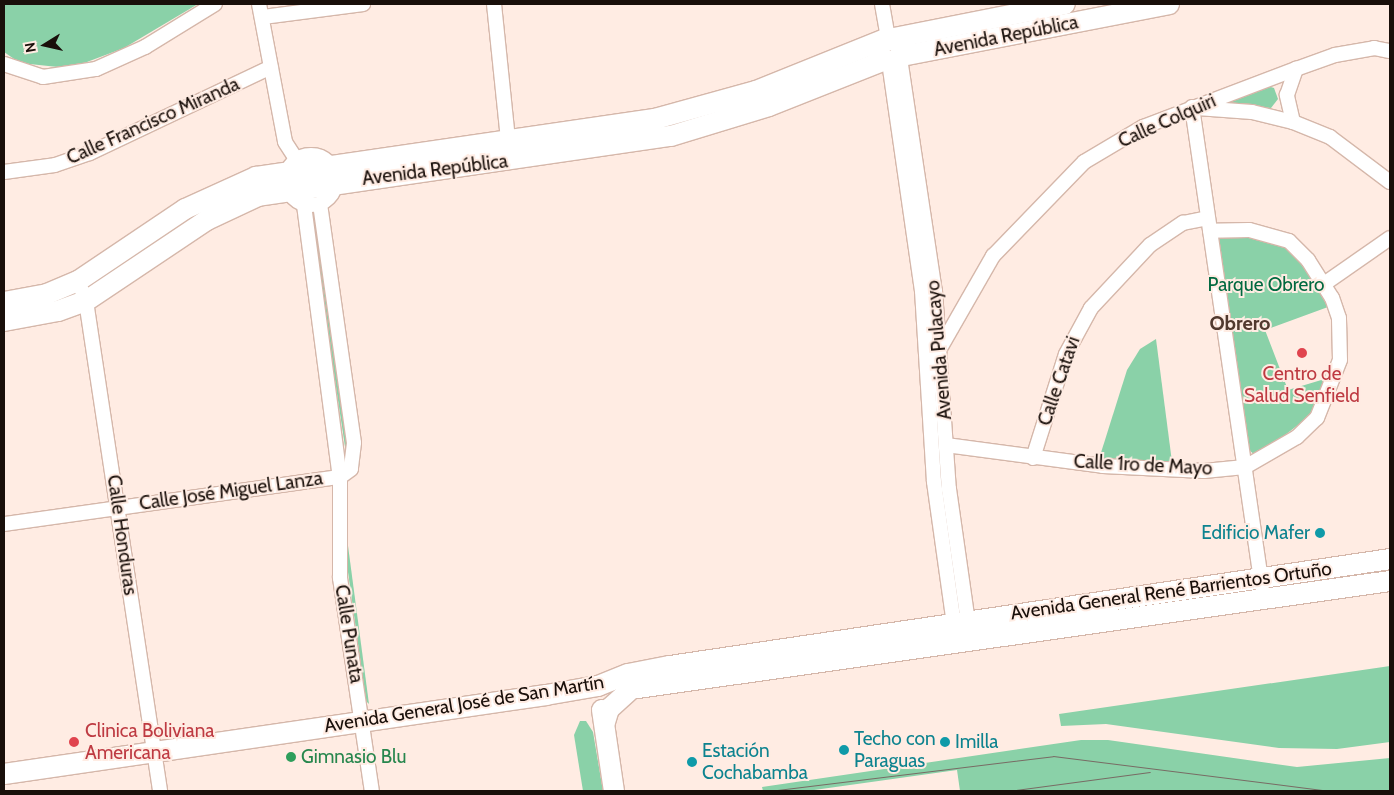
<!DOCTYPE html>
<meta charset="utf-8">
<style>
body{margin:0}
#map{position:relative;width:1394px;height:795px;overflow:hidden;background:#ffece3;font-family:Cabin,sans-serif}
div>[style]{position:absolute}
.green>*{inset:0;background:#8ad1a8}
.roads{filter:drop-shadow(1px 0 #d5b7aa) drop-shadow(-1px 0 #d5b7aa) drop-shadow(0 1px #d5b7aa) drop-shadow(0 -1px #d5b7aa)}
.minor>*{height:14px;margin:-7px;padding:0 7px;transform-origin:7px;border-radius:7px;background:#fff}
.minor>.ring{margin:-7px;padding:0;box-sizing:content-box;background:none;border:14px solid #fff;border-radius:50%}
.secondary>*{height:20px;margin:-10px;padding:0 10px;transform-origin:10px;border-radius:10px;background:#fff}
.tram>*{height:1px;margin:-0.5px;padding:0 0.5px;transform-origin:0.5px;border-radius:0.5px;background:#786b64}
.dots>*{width:14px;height:14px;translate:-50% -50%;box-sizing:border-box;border:2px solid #ffece3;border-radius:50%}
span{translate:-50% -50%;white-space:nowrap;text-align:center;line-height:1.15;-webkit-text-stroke:4px #ffece3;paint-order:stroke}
.street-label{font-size:19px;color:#190f0a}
.park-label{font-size:19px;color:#016940}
.health-label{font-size:19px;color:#be3a42}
.left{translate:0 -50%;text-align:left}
.culture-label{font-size:19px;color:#0d838f}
.right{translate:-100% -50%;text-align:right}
.leisure-label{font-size:19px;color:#27864d}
.neighbourhood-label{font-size:20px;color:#51392e;font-weight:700}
.frame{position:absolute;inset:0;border:5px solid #190f0a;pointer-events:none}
.north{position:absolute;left:20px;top:20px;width:50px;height:50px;-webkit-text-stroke:4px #ffece3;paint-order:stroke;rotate:260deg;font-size:14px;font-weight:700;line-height:20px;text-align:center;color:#190f0a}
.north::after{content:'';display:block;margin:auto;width:18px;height:22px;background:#190f0a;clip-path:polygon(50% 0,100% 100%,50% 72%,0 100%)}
</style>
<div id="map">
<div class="green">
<div style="clip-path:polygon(4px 4px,198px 4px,124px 48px,79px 65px,58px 67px,20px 63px,4px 52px)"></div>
<div style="clip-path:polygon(1268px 86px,1274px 88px,1278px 99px,1271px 108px,1227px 104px,1226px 100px)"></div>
<div style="clip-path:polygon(314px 217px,349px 456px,347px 460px,311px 220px)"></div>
<div style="clip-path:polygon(1227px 234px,1260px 236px,1283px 245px,1297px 255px,1328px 307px,1265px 330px,1288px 390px,1328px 378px,1312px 414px,1257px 457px,1248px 449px,1216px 241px)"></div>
<div style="clip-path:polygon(1156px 339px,1172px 462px,1099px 459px,1127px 370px,1140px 349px)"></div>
<div style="clip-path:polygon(337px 493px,341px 493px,369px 704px,366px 701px)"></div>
<div style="clip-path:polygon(1390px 666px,1390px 742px,1337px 749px,1279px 748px,1106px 724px,1061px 726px,1059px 714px)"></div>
<div style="clip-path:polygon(580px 721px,586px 721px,593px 732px,603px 791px,583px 791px,574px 735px)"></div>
<div style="clip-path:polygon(1081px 740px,1108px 740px,1297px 767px,1390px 758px,1390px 791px,960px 791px,957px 770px,807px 791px,763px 791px,762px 787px)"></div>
</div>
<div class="roads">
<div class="minor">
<div style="left:259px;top:4px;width:140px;rotate:79.3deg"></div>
<div style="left:285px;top:142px;width:20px;rotate:57deg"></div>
<div style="left:494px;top:4px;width:137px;rotate:84.1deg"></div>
<div style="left:882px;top:4px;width:35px;rotate:80deg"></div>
<div style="left:263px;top:17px;width:101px;rotate:-7.4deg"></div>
<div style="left:900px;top:58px;width:236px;rotate:81.5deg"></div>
<div style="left:935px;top:291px;width:198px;rotate:86deg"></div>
<div style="left:949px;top:489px;width:142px;rotate:81.9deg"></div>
<div style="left:889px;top:62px;width:231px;rotate:81.8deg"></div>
<div style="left:922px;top:291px;width:191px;rotate:86.4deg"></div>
<div style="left:934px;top:482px;width:151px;rotate:82deg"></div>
<div style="left:4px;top:64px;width:41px;rotate:18.4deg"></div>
<div style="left:43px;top:77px;width:54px;rotate:-8.6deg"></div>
<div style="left:96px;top:69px;width:54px;rotate:-24.2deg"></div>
<div style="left:145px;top:47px;width:82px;rotate:-31.6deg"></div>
<div style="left:1192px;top:107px;width:484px;rotate:81.7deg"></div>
<div style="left:1197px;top:108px;width:55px;rotate:4.2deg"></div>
<div style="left:1252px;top:112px;width:42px;rotate:13.7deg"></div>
<div style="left:1293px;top:122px;width:40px;rotate:22deg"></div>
<div style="left:1330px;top:137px;width:75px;rotate:36.9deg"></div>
<div style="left:1293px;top:122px;width:28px;rotate:-103deg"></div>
<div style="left:1287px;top:95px;width:28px;rotate:-71deg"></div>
<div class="ring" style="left:286px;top:155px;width:36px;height:36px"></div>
<div style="left:4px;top:172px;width:51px;rotate:-7.8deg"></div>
<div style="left:55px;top:165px;width:37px;rotate:-19deg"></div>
<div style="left:90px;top:153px;width:200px;rotate:-25.4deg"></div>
<div style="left:320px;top:204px;width:241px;rotate:81.9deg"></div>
<div style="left:354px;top:443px;width:26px;rotate:97deg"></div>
<div style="left:351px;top:469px;width:14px;rotate:144deg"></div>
<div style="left:304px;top:205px;width:274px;rotate:82.5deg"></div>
<div style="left:340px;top:477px;width:101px;rotate:90deg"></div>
<div style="left:340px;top:578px;width:215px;rotate:81.5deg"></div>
<div style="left:78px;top:281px;width:22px;rotate:68deg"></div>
<div style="left:86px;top:301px;width:496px;rotate:81.4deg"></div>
<div style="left:1324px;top:284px;width:80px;rotate:-34.9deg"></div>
<div style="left:942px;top:345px;width:103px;rotate:-60.2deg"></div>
<div style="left:993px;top:256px;width:131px;rotate:-45.9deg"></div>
<div style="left:1084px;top:162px;width:69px;rotate:-30.7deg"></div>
<div style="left:1143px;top:127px;width:164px;rotate:-20.8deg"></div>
<div style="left:1296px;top:69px;width:41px;rotate:-19.7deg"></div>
<div style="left:1335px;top:55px;width:40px;rotate:-10deg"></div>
<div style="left:1374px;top:48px;width:16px;rotate:11deg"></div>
<div style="left:946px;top:445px;width:158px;rotate:7.6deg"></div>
<div style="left:1103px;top:466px;width:101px;rotate:2.8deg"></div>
<div style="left:1204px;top:471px;width:41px;rotate:-5.6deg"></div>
<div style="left:1245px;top:467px;width:60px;rotate:-30deg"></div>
<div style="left:1297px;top:437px;width:28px;rotate:-44deg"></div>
<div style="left:1317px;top:418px;width:62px;rotate:-68.4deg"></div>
<div style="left:1340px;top:360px;width:42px;rotate:-91.4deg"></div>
<div style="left:1339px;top:318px;width:21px;rotate:-109deg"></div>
<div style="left:1332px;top:298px;width:45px;rotate:-122.3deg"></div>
<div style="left:1308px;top:260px;width:27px;rotate:-135deg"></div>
<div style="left:1289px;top:241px;width:41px;rotate:-164.6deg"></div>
<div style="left:1249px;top:230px;width:39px;rotate:179deg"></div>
<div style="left:1033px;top:458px;width:109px;rotate:-72.4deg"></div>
<div style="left:1066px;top:354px;width:52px;rotate:-61.5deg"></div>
<div style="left:1091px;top:308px;width:86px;rotate:-46.9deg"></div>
<div style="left:1150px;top:245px;width:40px;rotate:-34deg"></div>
<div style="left:1183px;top:223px;width:25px;rotate:-11deg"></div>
<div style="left:4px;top:524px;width:339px;rotate:-8deg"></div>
</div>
<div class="secondary">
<div style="left:894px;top:38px;width:174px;rotate:-11.2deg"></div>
<div style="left:902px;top:56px;width:272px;rotate:-11deg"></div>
<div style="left:4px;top:302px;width:44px;rotate:-10.5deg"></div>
<div style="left:47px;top:294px;width:34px;rotate:-23deg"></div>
<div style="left:78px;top:281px;width:129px;rotate:-33.9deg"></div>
<div style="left:185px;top:209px;width:78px;rotate:-24.3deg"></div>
<div style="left:256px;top:177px;width:403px;rotate:-8.3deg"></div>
<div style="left:655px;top:119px;width:105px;rotate:-15.5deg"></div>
<div style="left:756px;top:91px;width:142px;rotate:-21.9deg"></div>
<div style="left:888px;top:38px;width:16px;rotate:27deg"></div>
<div style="left:902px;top:45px;width:13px;rotate:99deg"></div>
<div style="left:900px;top:58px;width:9px;rotate:153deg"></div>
<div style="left:892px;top:62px;width:9px;rotate:-162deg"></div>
<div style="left:883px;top:59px;width:8px;rotate:-120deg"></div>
<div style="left:879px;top:52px;width:10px;rotate:-79deg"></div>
<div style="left:4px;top:321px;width:55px;rotate:-10.5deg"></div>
<div style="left:58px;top:311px;width:30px;rotate:-20deg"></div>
<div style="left:86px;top:301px;width:146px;rotate:-33.8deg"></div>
<div style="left:207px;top:220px;width:56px;rotate:-25.2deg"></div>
<div style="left:258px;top:196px;width:417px;rotate:-8.3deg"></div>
<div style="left:671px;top:136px;width:102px;rotate:-17deg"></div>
<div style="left:769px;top:106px;width:125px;rotate:-21.6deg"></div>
<div style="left:602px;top:710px;width:82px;rotate:81.6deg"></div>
<div style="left:605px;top:722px;width:14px;rotate:-73deg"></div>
<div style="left:609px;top:709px;width:30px;rotate:-42deg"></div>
<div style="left:631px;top:689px;width:767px;rotate:-8.1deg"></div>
<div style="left:4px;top:774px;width:548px;rotate:-8.29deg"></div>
<div style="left:546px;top:695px;width:53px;rotate:-9.8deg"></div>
<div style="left:598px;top:686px;width:32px;rotate:-22deg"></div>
<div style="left:628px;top:674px;width:43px;rotate:-10.8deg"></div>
<div style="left:670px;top:666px;width:728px;rotate:-8.45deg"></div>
</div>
</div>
<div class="tram">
<div style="left:769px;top:791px;width:286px;rotate:-7deg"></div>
<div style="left:1053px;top:756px;width:281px;rotate:7.2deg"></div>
<div style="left:1008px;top:791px;width:143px;rotate:-7.6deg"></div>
</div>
<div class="dots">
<div style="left:1302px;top:353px;background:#e0444e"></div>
<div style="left:1320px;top:533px;background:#0f9aa8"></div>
<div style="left:74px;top:742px;background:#e0444e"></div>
<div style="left:945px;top:742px;background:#0f9aa8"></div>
<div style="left:844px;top:750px;background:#0f9aa8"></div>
<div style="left:291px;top:757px;background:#2e9e5b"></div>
<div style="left:692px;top:762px;background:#0f9aa8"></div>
</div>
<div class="street-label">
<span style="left:1006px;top:36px;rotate:-11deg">Avenida República</span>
<span style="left:153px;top:121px;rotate:-24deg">Calle Francisco Miranda</span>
<span style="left:1167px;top:121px;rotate:-24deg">Calle Colquiri</span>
<span style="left:435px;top:170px;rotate:-7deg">Avenida República</span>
<span style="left:939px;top:350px;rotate:-95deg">Avenida Pulacayo</span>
<span style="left:1059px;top:381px;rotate:-71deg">Calle Catavi</span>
<span style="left:1143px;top:465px;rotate:3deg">Calle 1ro de Mayo</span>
<span style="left:231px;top:491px;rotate:-8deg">Calle José Miguel Lanza</span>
<span style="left:122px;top:535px;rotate:82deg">Calle Honduras</span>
<span style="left:1171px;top:591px;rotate:-8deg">Avenida General René Barrientos Ortuño</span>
<span style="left:349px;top:634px;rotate:81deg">Calle Punata</span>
<span style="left:464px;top:704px;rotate:-9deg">Avenida General José de San Martín</span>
</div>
<div class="park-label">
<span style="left:1266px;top:285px">Parque Obrero</span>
</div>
<div class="health-label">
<span style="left:1302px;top:385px">Centro de<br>Salud Senfield</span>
<span class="left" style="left:85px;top:742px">Clinica Boliviana<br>Americana</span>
</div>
<div class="culture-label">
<span class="right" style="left:1310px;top:533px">Edificio Mafer</span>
<span class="left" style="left:854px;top:750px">Techo con<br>Paraguas</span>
<span class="left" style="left:955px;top:742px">Imilla</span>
<span class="left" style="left:702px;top:762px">Estación<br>Cochabamba</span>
</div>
<div class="leisure-label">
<span class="left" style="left:301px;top:757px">Gimnasio Blu</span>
</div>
<div class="neighbourhood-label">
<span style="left:1240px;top:323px">Obrero</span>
</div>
<div class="frame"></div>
<div class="north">N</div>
</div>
